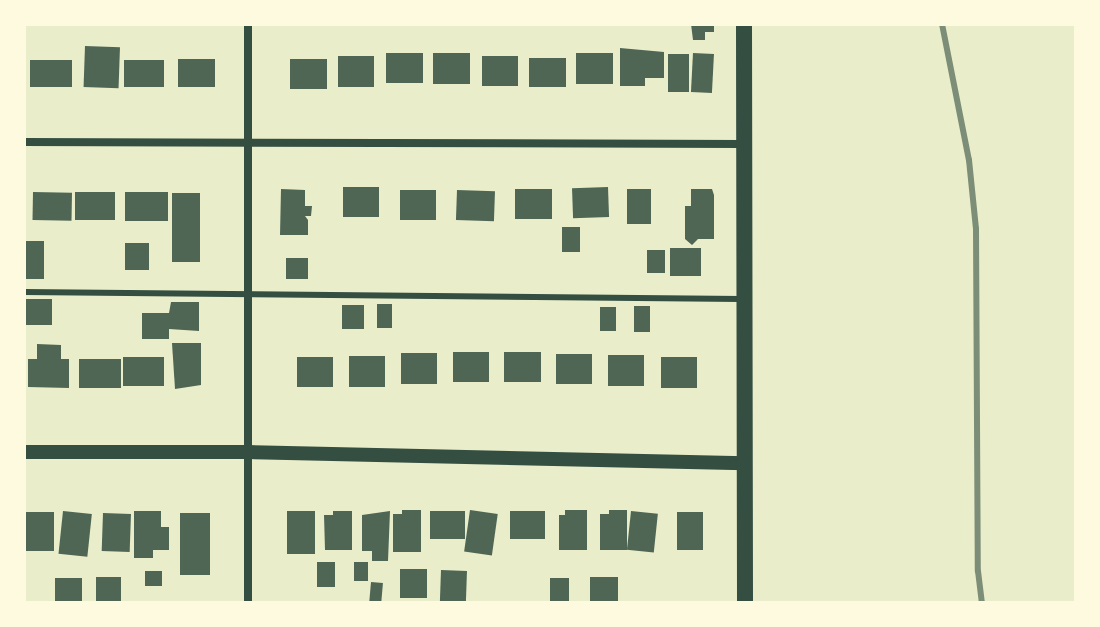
<!DOCTYPE html>
<style>
body{margin:0}
#map{position:relative;width:1100px;height:627px;overflow:hidden;background:#e9edc9;font-family:Karla,sans-serif}
div>[style]{position:absolute}
.building>*{inset:0;background:#4f6655;transform-origin:0 0}
.service>*{height:6px;margin:-3px;padding:0 3px;transform-origin:3px;border-radius:3px;background:#344e41}
.minor>*{height:8px;margin:-4px;padding:0 4px;transform-origin:4px;border-radius:4px;background:#344e41}
.tertiary>*{height:14px;margin:-7px;padding:0 7px;transform-origin:7px;border-radius:7px;background:#344e41}
.secondary>*{height:16px;margin:-8px;padding:0 8px;transform-origin:8px;border-radius:8px;background:#344e41}
.rail>*{height:6px;margin:-3px;padding:0 3px;transform-origin:3px;border-radius:3px;background:#7c8e77}
span{translate:-50% -50%;white-space:nowrap;text-align:center;line-height:1.15;-webkit-text-stroke:6px #fefae0;paint-order:stroke}
.frame{position:absolute;inset:0;border:26px solid #fefae0;pointer-events:none}
</style>
<div id="map">
<div class="building">
<div style="clip-path:polygon(691px 24px,714px 24px,714px 32px,705px 32px,705px 40px,693px 40px)"></div>
<div style="left:85px;top:46px;width:35px;height:41px;rotate:2deg"></div>
<div style="clip-path:polygon(620px 48px,664px 52px,664px 78px,645px 78px,645px 86px,620px 86px)"></div>
<div style="left:423px;top:53px;width:30px;height:37px;rotate:90deg"></div>
<div style="left:433px;top:53px;width:37px;height:31px"></div>
<div style="left:613px;top:53px;width:31px;height:37px;rotate:90deg"></div>
<div style="left:693px;top:53px;width:21px;height:39px;rotate:3deg"></div>
<div style="left:668px;top:54px;width:21px;height:38px"></div>
<div style="left:338px;top:56px;width:36px;height:31px"></div>
<div style="left:482px;top:56px;width:36px;height:30px"></div>
<div style="left:529px;top:58px;width:37px;height:29px"></div>
<div style="left:215px;top:59px;width:28px;height:37px;rotate:90deg"></div>
<div style="left:290px;top:59px;width:37px;height:30px"></div>
<div style="left:30px;top:60px;width:42px;height:27px"></div>
<div style="left:124px;top:60px;width:40px;height:27px"></div>
<div style="left:343px;top:187px;width:36px;height:30px"></div>
<div style="left:608px;top:187px;width:30px;height:36px;rotate:88deg"></div>
<div style="clip-path:polygon(281px 189px,305px 190px,305px 206px,312px 206px,311px 216px,305px 216px,308px 220px,308px 235px,280px 235px)"></div>
<div style="left:552px;top:189px;width:30px;height:37px;rotate:90deg"></div>
<div style="left:627px;top:189px;width:24px;height:35px"></div>
<div style="clip-path:polygon(691px 189px,712px 189px,714px 195px,714px 239px,698px 239px,692px 245px,685px 239px,685px 206px,691px 206px)"></div>
<div style="left:436px;top:190px;width:30px;height:36px;rotate:90deg"></div>
<div style="left:457px;top:190px;width:38px;height:30px;rotate:2deg"></div>
<div style="left:33px;top:192px;width:39px;height:28px;rotate:1deg"></div>
<div style="left:75px;top:192px;width:40px;height:28px"></div>
<div style="left:125px;top:192px;width:43px;height:29px"></div>
<div style="left:172px;top:193px;width:28px;height:69px"></div>
<div style="left:562px;top:227px;width:18px;height:25px"></div>
<div style="left:26px;top:241px;width:18px;height:38px"></div>
<div style="left:125px;top:243px;width:24px;height:27px"></div>
<div style="left:670px;top:248px;width:31px;height:28px"></div>
<div style="left:647px;top:250px;width:18px;height:23px"></div>
<div style="left:286px;top:258px;width:22px;height:21px"></div>
<div style="left:26px;top:299px;width:26px;height:26px"></div>
<div style="clip-path:polygon(171px 302px,199px 302px,199px 331px,169px 329px,169px 339px,142px 339px,142px 313px,169px 313px)"></div>
<div style="left:377px;top:304px;width:15px;height:24px"></div>
<div style="left:342px;top:305px;width:22px;height:24px"></div>
<div style="left:650px;top:306px;width:26px;height:16px;rotate:90deg"></div>
<div style="left:600px;top:307px;width:16px;height:24px"></div>
<div style="clip-path:polygon(172px 343px,201px 343px,201px 385px,175px 389px)"></div>
<div style="clip-path:polygon(37px 344px,61px 345px,61px 359px,69px 359px,69px 388px,28px 387px,28px 359px,37px 359px)"></div>
<div style="left:453px;top:352px;width:36px;height:30px"></div>
<div style="left:504px;top:352px;width:37px;height:30px"></div>
<div style="left:437px;top:353px;width:31px;height:36px;rotate:90deg"></div>
<div style="left:556px;top:354px;width:36px;height:30px"></div>
<div style="left:644px;top:355px;width:31px;height:36px;rotate:90deg"></div>
<div style="left:349px;top:356px;width:36px;height:31px"></div>
<div style="left:123px;top:357px;width:41px;height:29px"></div>
<div style="left:297px;top:357px;width:36px;height:30px"></div>
<div style="left:697px;top:357px;width:31px;height:36px;rotate:90deg"></div>
<div style="left:79px;top:359px;width:42px;height:29px"></div>
<div style="clip-path:polygon(402px 510px,421px 510px,421px 552px,393px 552px,393px 514px,402px 514px)"></div>
<div style="left:470px;top:510px;width:28px;height:42px;rotate:8deg"></div>
<div style="clip-path:polygon(565px 510px,587px 510px,587px 550px,559px 550px,559px 515px,565px 515px)"></div>
<div style="clip-path:polygon(609px 510px,627px 510px,627px 550px,600px 550px,600px 514px,609px 514px)"></div>
<div style="left:63px;top:511px;width:29px;height:43px;rotate:6deg"></div>
<div style="clip-path:polygon(134px 511px,161px 511px,161px 527px,169px 527px,169px 550px,153px 550px,153px 558px,134px 558px)"></div>
<div style="left:287px;top:511px;width:28px;height:43px"></div>
<div style="clip-path:polygon(333px 511px,352px 511px,352px 550px,325px 550px,324px 515px,333px 515px)"></div>
<div style="clip-path:polygon(390px 511px,388px 561px,372px 561px,372px 551px,362px 551px,362px 515px)"></div>
<div style="left:430px;top:511px;width:35px;height:28px"></div>
<div style="left:545px;top:511px;width:28px;height:35px;rotate:90deg"></div>
<div style="left:631px;top:511px;width:27px;height:39px;rotate:6deg"></div>
<div style="left:24px;top:512px;width:30px;height:39px"></div>
<div style="left:677px;top:512px;width:26px;height:38px"></div>
<div style="left:103px;top:513px;width:28px;height:38px;rotate:2deg"></div>
<div style="left:180px;top:513px;width:30px;height:62px"></div>
<div style="left:317px;top:562px;width:18px;height:25px"></div>
<div style="left:354px;top:562px;width:14px;height:19px"></div>
<div style="left:400px;top:569px;width:27px;height:29px"></div>
<div style="left:441px;top:570px;width:26px;height:31px;rotate:2deg"></div>
<div style="left:145px;top:571px;width:17px;height:15px"></div>
<div style="left:96px;top:577px;width:25px;height:26px"></div>
<div style="left:590px;top:577px;width:28px;height:26px"></div>
<div style="left:55px;top:578px;width:27px;height:25px"></div>
<div style="left:550px;top:578px;width:19px;height:25px"></div>
<div style="left:371px;top:582px;width:12px;height:19px;rotate:5deg"></div>
</div>
<div class="service">
<div style="left:24px;top:292px;width:717px;rotate:0.56deg"></div>
</div>
<div class="minor">
<div style="left:248px;top:24px;width:579px;rotate:90deg"></div>
<div style="left:24px;top:142px;width:719px;rotate:0.16deg"></div>
</div>
<div class="tertiary">
<div style="left:24px;top:452px;width:224px"></div>
<div style="left:248px;top:452px;width:497px;rotate:1.3deg"></div>
</div>
<div class="secondary">
<div style="left:744px;top:24px;width:579px;rotate:89.9deg"></div>
</div>
<div class="rail">
<div style="left:942px;top:24px;width:139px;rotate:78.8deg"></div>
<div style="left:969px;top:160px;width:69px;rotate:84.2deg"></div>
<div style="left:976px;top:229px;width:342px;rotate:89.7deg"></div>
<div style="left:978px;top:571px;width:32px;rotate:83deg"></div>
</div>
<div class="frame"></div>
</div>
